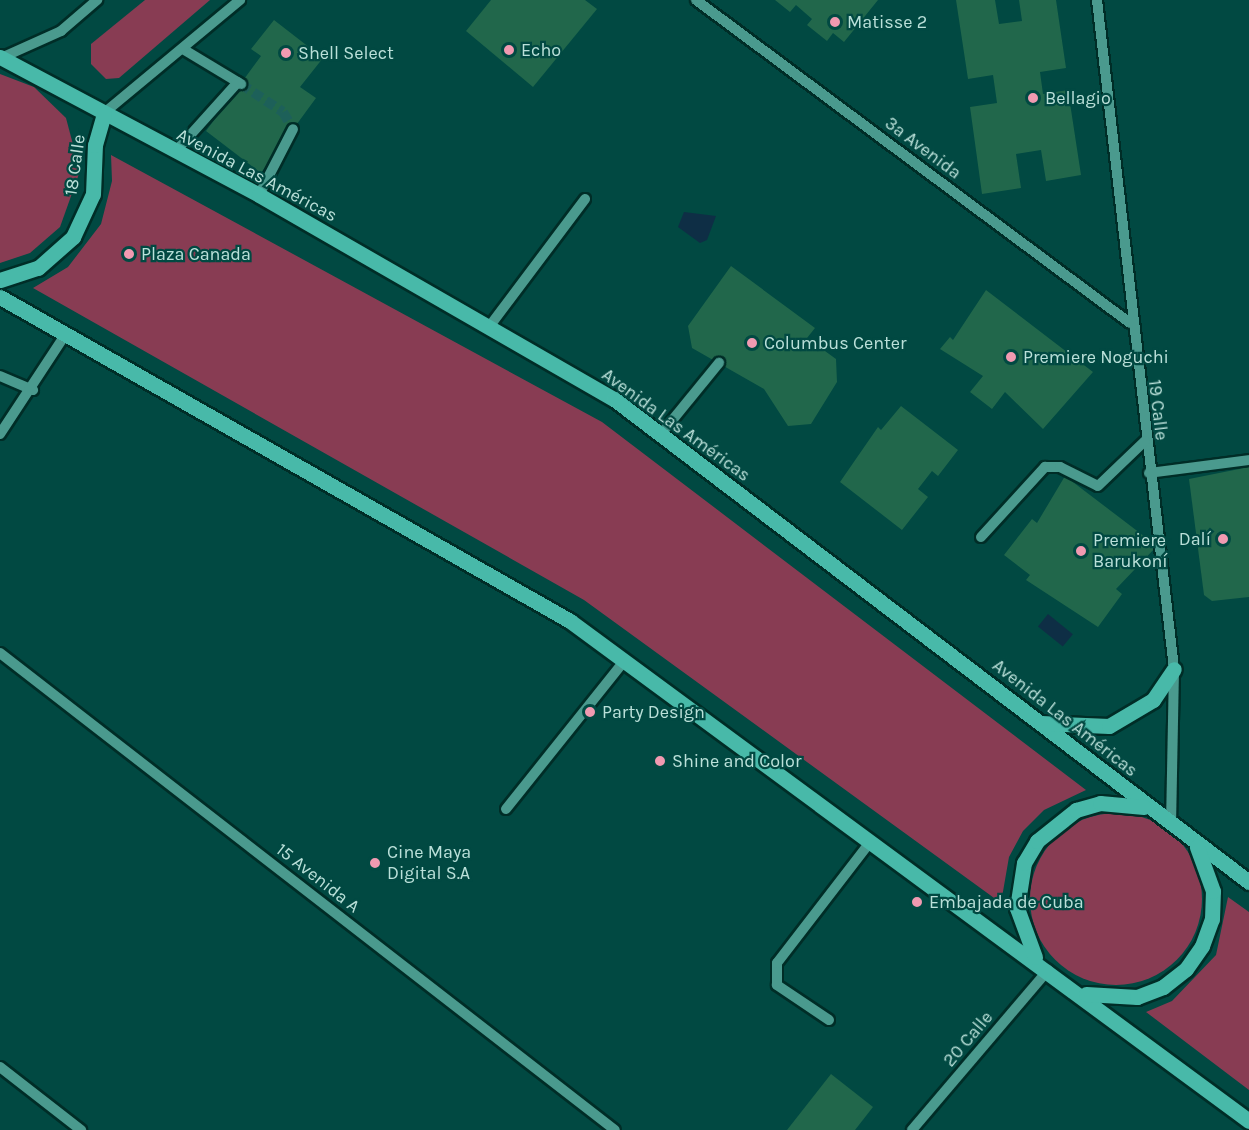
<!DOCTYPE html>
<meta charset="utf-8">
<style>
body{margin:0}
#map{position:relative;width:1249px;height:1130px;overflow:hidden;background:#014942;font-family:Karla,sans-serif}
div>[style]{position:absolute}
.green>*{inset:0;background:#883c53}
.round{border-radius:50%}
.water>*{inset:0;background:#0e2e45;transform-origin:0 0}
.building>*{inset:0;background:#21674b}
.minor-tunnel>*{height:10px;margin-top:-5px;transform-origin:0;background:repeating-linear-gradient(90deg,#1d6059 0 10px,transparent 0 15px)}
.roads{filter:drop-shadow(2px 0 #002d27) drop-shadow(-2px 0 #002d27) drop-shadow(0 2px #002d27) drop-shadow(0 -2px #002d27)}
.minor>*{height:10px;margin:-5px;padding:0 5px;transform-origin:5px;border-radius:5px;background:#4a9a8e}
.major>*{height:15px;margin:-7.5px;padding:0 7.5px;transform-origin:7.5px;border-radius:7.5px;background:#48b9a9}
.dots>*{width:16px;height:16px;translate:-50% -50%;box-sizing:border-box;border:3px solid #014942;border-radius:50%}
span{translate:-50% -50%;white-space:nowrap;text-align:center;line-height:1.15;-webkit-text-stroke:4.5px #014942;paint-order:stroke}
.poi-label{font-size:18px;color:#bae0d9}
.left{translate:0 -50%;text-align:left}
.right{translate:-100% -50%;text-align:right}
.street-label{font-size:18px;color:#bae0d9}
</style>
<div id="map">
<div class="green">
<div style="clip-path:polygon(145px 0,210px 0,119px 78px,106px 79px,91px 64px,91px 44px)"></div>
<div style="clip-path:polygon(0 74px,34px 87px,66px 118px,80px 171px,60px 227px,30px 253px,0 263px)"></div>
<div style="clip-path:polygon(111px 155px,602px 422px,1086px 790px,1044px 810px,1023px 831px,1009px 857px,1001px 903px,584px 600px,33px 288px,68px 267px,101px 224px,112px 181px)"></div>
<div class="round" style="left:1030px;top:813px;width:172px;height:172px"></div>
<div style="clip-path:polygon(1228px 897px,1249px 912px,1249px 1090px,1146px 1012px,1172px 1001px,1216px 955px)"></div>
</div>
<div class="water">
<div style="clip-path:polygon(684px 212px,716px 216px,707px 240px,700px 243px,678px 227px)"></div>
<div style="left:1048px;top:614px;width:32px;height:16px;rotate:39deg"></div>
</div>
<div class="building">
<div style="clip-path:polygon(491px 0,585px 0,597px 9px,533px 87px,466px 31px)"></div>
<div style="clip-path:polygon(775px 0,878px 0,844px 42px,833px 33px,827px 41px,807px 25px,812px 19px,796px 5px,790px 12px)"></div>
<div style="clip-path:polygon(956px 0,995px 0,999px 24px,1022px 21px,1019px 0,1056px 0,1066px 68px,1040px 72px,1043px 94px,1068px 90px,1081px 175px,1046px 181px,1041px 150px,1016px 154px,1021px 188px,982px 194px,970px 107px,997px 103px,993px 75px,968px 79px)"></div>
<div style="clip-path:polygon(274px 20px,323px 58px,300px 87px,316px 98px,261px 173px,206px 131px,261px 56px,251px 49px)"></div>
<div style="clip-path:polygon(731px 266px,815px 328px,807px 338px,836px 359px,837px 382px,811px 424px,788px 426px,764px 389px,692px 348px,688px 326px)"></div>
<div style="clip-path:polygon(986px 290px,1093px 372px,1043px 429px,1005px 392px,992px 409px,970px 392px,983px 376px,940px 349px,950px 337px,953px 340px)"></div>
<div style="clip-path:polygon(901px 406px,958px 450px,938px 476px,932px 471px,918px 489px,928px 497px,902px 530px,840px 482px,878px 427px,881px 430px)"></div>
<div style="clip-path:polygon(1249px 467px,1249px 597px,1212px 601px,1204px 595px,1189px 479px)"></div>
<div style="clip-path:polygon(1065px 476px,1157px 546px,1116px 589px,1122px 594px,1098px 627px,1026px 580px,1030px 575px,1004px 555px,1032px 519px,1037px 523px)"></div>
<div style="clip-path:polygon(831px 1074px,873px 1107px,855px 1130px,787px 1130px)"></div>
</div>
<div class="minor-tunnel">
<div style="left:241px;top:84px;width:50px;rotate:33.7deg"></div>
<div style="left:283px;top:112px;width:20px;rotate:60deg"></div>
</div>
<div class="roads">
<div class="minor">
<div style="left:696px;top:0;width:541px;rotate:36.66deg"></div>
<div style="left:1097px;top:0;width:673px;rotate:83.43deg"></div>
<div style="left:1174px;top:669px;width:155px;rotate:91.1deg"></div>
<div style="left:183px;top:49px;width:68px;rotate:31.1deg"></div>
<div style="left:1px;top:58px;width:66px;rotate:-24.2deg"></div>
<div style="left:61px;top:31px;width:48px;rotate:-40.7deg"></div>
<div style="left:104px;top:113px;width:177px;rotate:-39.7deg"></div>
<div style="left:175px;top:152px;width:94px;rotate:-48deg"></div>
<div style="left:259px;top:195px;width:74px;rotate:-62.7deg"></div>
<div style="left:489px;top:327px;width:160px;rotate:-53.1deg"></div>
<div style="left:0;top:376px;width:36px;rotate:23deg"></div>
<div style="left:0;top:434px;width:118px;rotate:-56.7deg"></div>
<div style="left:661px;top:434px;width:92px;rotate:-50.8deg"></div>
<div style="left:1149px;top:473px;width:101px;rotate:-7.4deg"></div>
<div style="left:981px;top:537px;width:95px;rotate:-47.6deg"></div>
<div style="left:1045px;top:467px;width:15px"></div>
<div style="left:1060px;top:467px;width:42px;rotate:26.6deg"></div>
<div style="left:1098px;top:486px;width:65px;rotate:-43.8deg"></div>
<div style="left:0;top:653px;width:778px;rotate:37.8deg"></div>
<div style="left:506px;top:809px;width:189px;rotate:-51.4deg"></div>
<div style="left:829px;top:1020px;width:63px;rotate:-146.1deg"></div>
<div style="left:777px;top:985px;width:22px;rotate:-90deg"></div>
<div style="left:777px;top:963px;width:154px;rotate:-52.4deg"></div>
<div style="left:0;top:1067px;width:103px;rotate:37.9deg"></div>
<div style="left:912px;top:1130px;width:210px;rotate:-49.6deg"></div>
</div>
<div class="major">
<div style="left:0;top:57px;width:293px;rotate:28deg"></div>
<div style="left:259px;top:195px;width:409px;rotate:29.9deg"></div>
<div style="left:614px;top:399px;width:798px;rotate:37.26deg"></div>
<div style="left:0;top:280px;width:40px;rotate:-18deg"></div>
<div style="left:38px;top:268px;width:47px;rotate:-41.5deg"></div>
<div style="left:73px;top:237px;width:47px;rotate:-65.1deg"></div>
<div style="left:93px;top:194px;width:49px;rotate:-87.7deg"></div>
<div style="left:95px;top:145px;width:33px;rotate:-74deg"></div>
<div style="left:0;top:297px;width:656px;rotate:29.61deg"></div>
<div style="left:570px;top:621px;width:843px;rotate:36.37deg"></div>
<div style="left:1041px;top:723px;width:68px;rotate:2.5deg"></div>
<div style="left:1109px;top:726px;width:51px;rotate:-30.6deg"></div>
<div style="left:1153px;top:700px;width:37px;rotate:-56deg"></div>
<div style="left:1035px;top:957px;width:52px;rotate:-110.2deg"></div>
<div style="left:1017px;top:908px;width:46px;rotate:-81.2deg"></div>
<div style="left:1024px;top:863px;width:26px;rotate:-59deg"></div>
<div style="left:1037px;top:841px;width:50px;rotate:-38.5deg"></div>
<div style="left:1076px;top:810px;width:25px;rotate:-16deg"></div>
<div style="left:1100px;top:803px;width:44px;rotate:5.2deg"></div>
<div style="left:1086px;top:994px;width:51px;rotate:3.4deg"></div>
<div style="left:1137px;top:997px;width:28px;rotate:-21deg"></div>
<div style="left:1163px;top:987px;width:29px;rotate:-38deg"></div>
<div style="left:1186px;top:969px;width:28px;rotate:-55deg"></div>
<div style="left:1202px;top:946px;width:29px;rotate:-70deg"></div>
<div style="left:1212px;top:919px;width:28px;rotate:-88deg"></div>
<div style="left:1213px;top:891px;width:47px;rotate:-110deg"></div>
</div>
</div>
<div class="dots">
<div style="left:835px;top:22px;background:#f19ab1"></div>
<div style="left:509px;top:50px;background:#f19ab1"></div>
<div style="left:286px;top:53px;background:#f19ab1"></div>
<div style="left:1033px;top:98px;background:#f19ab1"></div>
<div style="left:129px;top:254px;background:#f19ab1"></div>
<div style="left:752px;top:343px;background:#f19ab1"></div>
<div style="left:1011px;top:357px;background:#f19ab1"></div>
<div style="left:1223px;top:539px;background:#f19ab1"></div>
<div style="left:1081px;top:551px;background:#f19ab1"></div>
<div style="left:590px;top:712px;background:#f19ab1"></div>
<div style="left:660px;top:761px;background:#f19ab1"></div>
<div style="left:375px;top:863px;background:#f19ab1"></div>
<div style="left:917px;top:902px;background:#f19ab1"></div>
</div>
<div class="poi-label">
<span class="left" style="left:847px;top:22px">Matisse 2</span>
<span class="left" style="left:521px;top:50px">Echo</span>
<span class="left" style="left:298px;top:53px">Shell Select</span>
<span class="left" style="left:1045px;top:98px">Bellagio</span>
<span class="left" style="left:141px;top:254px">Plaza Canada</span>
<span class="left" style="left:764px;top:343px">Columbus Center</span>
<span class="left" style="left:1023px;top:357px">Premiere Noguchi</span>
<span class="right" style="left:1211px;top:539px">Dalí</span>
<span class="left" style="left:1093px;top:551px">Premiere<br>Barukoní</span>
<span class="left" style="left:602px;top:712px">Party Design</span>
<span class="left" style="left:672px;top:761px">Shine and Color</span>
<span class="left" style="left:387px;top:863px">Cine Maya<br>Digital S.A</span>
<span class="left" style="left:929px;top:902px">Embajada de Cuba</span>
</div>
<div class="street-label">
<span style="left:923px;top:148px;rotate:37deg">3a Avenida</span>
<span style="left:75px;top:165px;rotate:-82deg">18 Calle</span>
<span style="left:257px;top:175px;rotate:28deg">Avenida Las Américas</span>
<span style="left:1158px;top:410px;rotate:83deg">19 Calle</span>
<span style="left:676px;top:425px;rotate:36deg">Avenida Las Américas</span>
<span style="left:1065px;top:718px;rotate:38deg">Avenida Las Américas</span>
<span style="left:318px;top:878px;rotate:38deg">15 Avenida A</span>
<span style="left:968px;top:1039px;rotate:-50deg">20 Calle</span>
</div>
</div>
